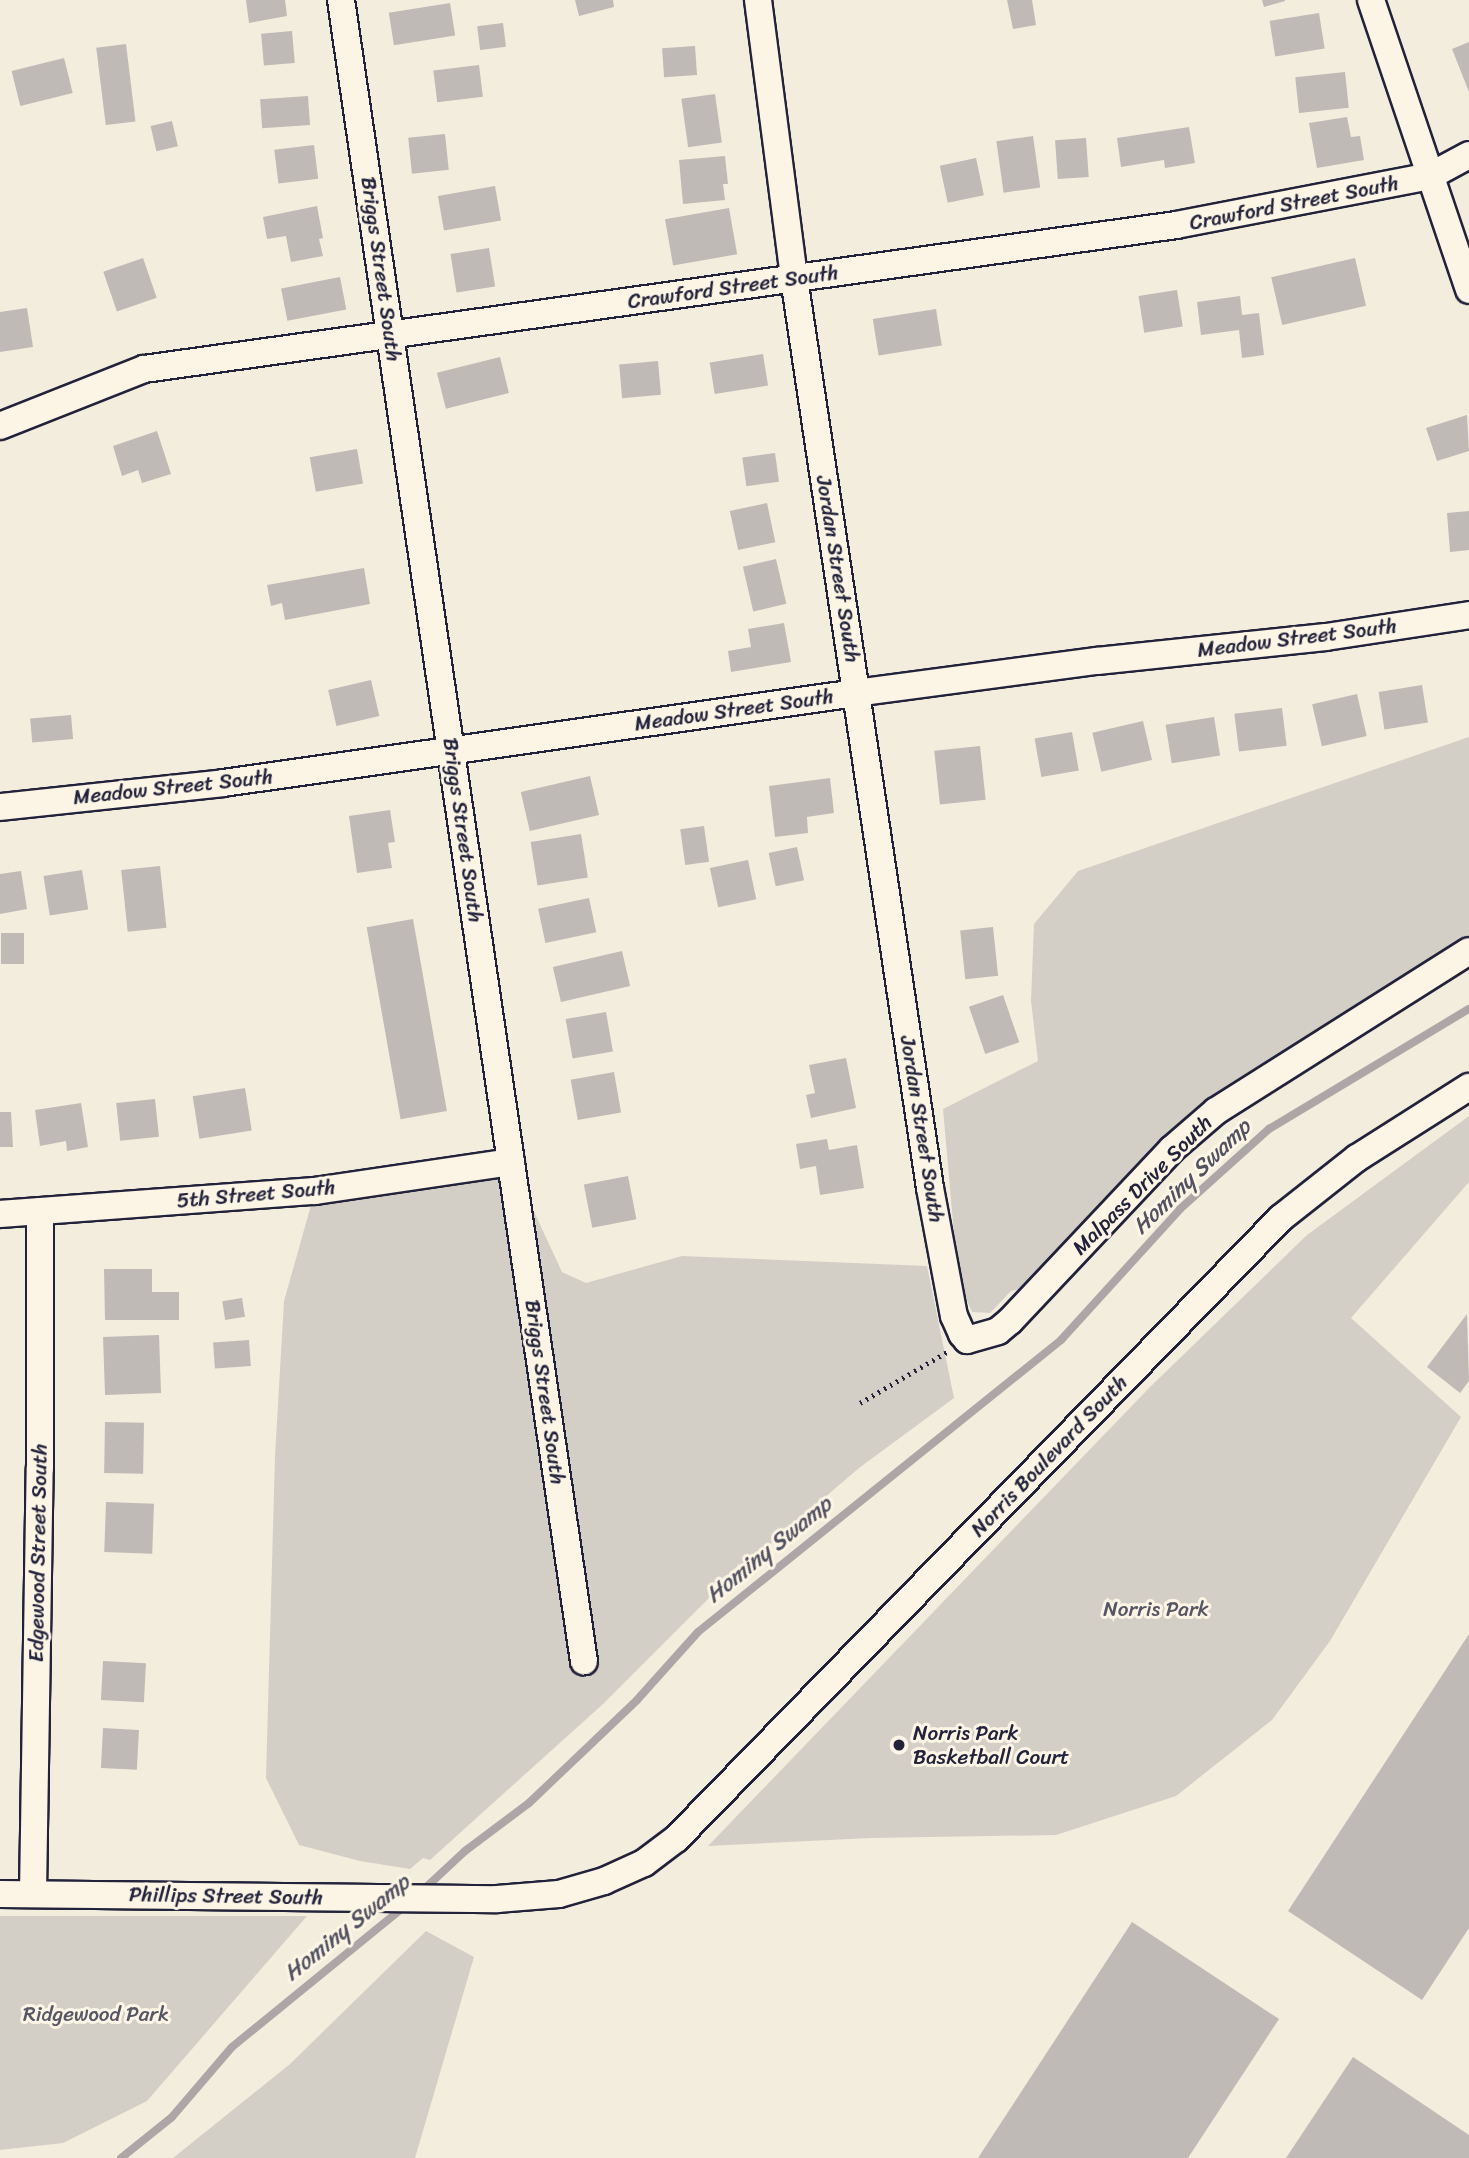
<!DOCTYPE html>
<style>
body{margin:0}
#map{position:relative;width:1469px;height:2158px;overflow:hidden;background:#f3edde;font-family:Sriracha,sans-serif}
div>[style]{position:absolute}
.green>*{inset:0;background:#d4cfc6}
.stream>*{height:8px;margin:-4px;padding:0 4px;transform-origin:4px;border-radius:4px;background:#aca7a6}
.building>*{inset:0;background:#bfbab6;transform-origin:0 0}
.path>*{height:4.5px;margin-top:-2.25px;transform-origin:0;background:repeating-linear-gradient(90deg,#22223b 0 2px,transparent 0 7px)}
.roads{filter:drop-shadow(2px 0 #22223b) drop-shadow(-2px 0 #22223b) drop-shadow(0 2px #22223b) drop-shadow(0 -2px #22223b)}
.street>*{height:26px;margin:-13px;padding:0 13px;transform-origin:13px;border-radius:13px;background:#fcf5e5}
.dots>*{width:19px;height:19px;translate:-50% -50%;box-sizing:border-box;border:4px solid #fcf5e5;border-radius:50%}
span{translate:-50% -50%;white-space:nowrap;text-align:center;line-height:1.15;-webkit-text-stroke:6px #fcf5e5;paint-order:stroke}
.street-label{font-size:21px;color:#22223b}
.park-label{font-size:21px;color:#575665}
.poi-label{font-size:21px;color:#22223b}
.left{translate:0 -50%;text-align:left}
.water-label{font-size:23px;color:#525160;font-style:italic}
</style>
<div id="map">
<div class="green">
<div style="clip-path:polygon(1469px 737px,1469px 953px,1205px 1120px,1021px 1289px,1011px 1291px,990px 1313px,972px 1312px,958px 1279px,943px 1109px,1038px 1061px,1031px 1001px,1034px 924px,1078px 871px)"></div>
<div style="clip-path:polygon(1469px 1116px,1469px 1182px,1351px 1318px,1461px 1417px,1330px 1641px,1272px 1720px,1176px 1796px,1056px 1835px,871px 1838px,708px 1846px,1149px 1388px,1307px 1235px)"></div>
<div style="clip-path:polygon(511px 1162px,562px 1272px,586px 1283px,682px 1256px,927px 1266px,954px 1398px,859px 1468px,719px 1588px,603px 1704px,430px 1860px,423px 1858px,410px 1869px,360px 1861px,299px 1845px,266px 1778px,275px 1456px,284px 1301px,315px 1191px)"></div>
<div style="clip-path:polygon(0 1916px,307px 1916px,147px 2101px,63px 2143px,0 2150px)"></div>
<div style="clip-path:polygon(426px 1931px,474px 1957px,415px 2158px,173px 2158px,290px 2064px)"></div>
</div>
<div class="stream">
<div style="left:421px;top:1892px;width:60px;rotate:-43deg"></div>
<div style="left:465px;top:1851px;width:80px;rotate:-36.9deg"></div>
<div style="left:529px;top:1803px;width:149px;rotate:-43.6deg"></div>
<div style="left:637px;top:1700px;width:91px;rotate:-48.1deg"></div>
<div style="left:698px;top:1632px;width:466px;rotate:-38.8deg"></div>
<div style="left:1061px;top:1340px;width:177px;rotate:-47.7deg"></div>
<div style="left:1180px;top:1209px;width:120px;rotate:-42deg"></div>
<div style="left:1269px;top:1129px;width:233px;rotate:-31deg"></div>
<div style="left:121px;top:2158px;width:65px;rotate:-38.8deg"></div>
<div style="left:172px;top:2117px;width:92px;rotate:-49.4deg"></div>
<div style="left:232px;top:2047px;width:225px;rotate:-39.2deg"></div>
</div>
<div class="building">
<div style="clip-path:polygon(246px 0,285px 0,287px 16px,249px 23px)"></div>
<div style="clip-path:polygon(575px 0,613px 0,614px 7px,579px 16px)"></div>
<div style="clip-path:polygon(1007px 0,1032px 0,1036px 25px,1013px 29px)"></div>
<div style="clip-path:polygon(1262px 0,1285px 0,1285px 1px,1264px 7px)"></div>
<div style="left:450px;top:3px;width:33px;height:62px;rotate:81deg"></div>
<div style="left:1319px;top:13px;width:36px;height:50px;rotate:81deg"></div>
<div style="left:503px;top:23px;width:24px;height:26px;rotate:83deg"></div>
<div style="left:292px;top:31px;width:32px;height:31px;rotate:85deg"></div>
<div style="clip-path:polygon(1469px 42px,1469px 92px,1452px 49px)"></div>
<div style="left:126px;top:44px;width:78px;height:30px;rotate:83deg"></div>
<div style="left:695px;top:46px;width:29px;height:33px;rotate:86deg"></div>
<div style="left:64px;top:58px;width:36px;height:54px;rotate:76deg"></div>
<div style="left:479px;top:65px;width:32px;height:46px;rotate:83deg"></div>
<div style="left:1345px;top:72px;width:36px;height:50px;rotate:84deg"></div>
<div style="left:715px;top:94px;width:49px;height:34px;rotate:82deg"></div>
<div style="left:308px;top:96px;width:29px;height:48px;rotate:86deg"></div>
<div style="clip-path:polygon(1347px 117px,1351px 137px,1360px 136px,1364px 160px,1317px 168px,1309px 123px)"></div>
<div style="left:172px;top:121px;width:26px;height:22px;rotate:77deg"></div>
<div style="clip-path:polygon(1189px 127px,1195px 163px,1165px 168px,1164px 160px,1121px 167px,1117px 138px)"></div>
<div style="left:445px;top:134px;width:36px;height:37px;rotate:84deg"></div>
<div style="left:1033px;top:136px;width:52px;height:37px;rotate:82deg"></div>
<div style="left:1086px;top:138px;width:39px;height:31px;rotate:86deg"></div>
<div style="left:314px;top:145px;width:34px;height:40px;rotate:83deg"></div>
<div style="clip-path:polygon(725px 156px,728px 184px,723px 184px,725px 200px,683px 204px,679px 160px)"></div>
<div style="left:976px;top:158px;width:38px;height:37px;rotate:78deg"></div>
<div style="left:495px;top:186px;width:35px;height:58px;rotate:80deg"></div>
<div style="clip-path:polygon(317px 206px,323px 238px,319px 239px,323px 256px,291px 262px,286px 236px,267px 239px,263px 217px)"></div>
<div style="left:729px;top:208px;width:47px;height:65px;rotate:80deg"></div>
<div style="left:489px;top:248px;width:39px;height:39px;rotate:81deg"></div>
<div style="left:143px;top:258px;width:42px;height:42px;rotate:71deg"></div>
<div style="left:1355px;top:258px;width:49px;height:86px;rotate:77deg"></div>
<div style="left:340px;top:277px;width:33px;height:60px;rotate:79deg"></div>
<div style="left:1177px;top:290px;width:37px;height:39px;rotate:81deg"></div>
<div style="clip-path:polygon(1240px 296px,1242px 315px,1259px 313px,1264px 355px,1242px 358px,1239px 330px,1201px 335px,1197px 302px)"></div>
<div style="clip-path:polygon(27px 308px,33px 347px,0 352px,0 312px)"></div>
<div style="left:936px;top:309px;width:37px;height:64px;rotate:81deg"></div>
<div style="left:763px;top:354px;width:32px;height:54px;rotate:81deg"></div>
<div style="left:500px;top:357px;width:37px;height:65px;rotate:76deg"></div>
<div style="left:658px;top:361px;width:34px;height:39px;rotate:85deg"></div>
<div style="clip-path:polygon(1467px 415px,1469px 451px,1437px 461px,1426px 428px)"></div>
<div style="clip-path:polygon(157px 431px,171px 474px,142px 483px,138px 470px,122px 476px,113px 446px)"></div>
<div style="left:357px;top:449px;width:35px;height:48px;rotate:80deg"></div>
<div style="left:775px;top:453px;width:29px;height:33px;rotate:82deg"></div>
<div style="left:767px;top:503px;width:40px;height:38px;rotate:78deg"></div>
<div style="clip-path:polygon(1469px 511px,1469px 550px,1450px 552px,1447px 513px)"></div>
<div style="left:776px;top:559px;width:46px;height:34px;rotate:77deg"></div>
<div style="clip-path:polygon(364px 568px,370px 604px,285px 620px,282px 603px,271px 606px,267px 585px)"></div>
<div style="clip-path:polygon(784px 623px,791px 662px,731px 672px,728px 651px,751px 647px,748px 629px)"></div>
<div style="left:371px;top:680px;width:37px;height:44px;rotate:77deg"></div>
<div style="left:1422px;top:685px;width:38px;height:44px;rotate:81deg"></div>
<div style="left:1357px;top:694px;width:43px;height:46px;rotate:77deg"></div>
<div style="left:1282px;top:708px;width:38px;height:48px;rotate:83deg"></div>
<div style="left:71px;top:715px;width:24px;height:41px;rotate:85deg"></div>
<div style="left:1214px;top:717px;width:39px;height:49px;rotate:81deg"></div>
<div style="left:1143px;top:721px;width:40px;height:52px;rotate:77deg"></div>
<div style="left:1072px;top:732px;width:39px;height:38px;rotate:80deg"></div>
<div style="left:980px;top:746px;width:54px;height:46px;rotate:84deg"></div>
<div style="left:590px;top:776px;width:40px;height:71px;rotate:77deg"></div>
<div style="clip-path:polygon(830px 778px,834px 813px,807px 817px,808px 833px,775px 837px,769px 786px)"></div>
<div style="clip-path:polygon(390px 810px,395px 842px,388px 843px,392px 868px,357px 873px,349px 816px)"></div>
<div style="left:704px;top:826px;width:36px;height:24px;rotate:82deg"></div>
<div style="left:581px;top:834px;width:44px;height:51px;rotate:81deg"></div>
<div style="left:797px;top:847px;width:34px;height:29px;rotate:78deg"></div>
<div style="left:748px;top:860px;width:40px;height:39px;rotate:78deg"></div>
<div style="left:160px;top:866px;width:62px;height:39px;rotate:84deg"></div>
<div style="left:82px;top:870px;width:40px;height:39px;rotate:81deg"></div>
<div style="clip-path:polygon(21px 871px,27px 909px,0 914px,0 874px)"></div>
<div style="left:589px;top:898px;width:35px;height:52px;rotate:78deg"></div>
<div style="left:413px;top:919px;width:195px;height:47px;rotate:80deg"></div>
<div style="left:993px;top:927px;width:49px;height:33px;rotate:84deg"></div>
<div style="left:1px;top:933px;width:23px;height:31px"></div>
<div style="left:622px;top:951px;width:36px;height:71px;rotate:77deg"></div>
<div style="left:1003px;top:995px;width:50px;height:36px;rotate:71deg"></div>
<div style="left:606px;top:1012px;width:40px;height:41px;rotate:80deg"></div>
<div style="clip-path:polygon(846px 1058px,856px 1108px,811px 1118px,806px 1095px,815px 1093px,809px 1065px)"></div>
<div style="left:614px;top:1072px;width:41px;height:44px;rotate:80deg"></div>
<div style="left:245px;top:1088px;width:43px;height:53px;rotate:81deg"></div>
<div style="left:155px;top:1099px;width:38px;height:39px;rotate:84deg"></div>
<div style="clip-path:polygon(81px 1103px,88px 1147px,67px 1151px,66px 1141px,40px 1146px,35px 1110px)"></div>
<div style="clip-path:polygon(0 1112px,11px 1112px,13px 1147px,0 1147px)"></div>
<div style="clip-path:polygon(827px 1139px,829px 1150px,857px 1145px,864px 1188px,820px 1195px,816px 1166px,800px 1169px,796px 1144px)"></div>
<div style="left:628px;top:1176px;width:44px;height:45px;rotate:79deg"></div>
<div style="clip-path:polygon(104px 1269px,152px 1269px,152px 1292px,179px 1292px,179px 1320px,105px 1320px)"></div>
<div style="left:242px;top:1298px;width:19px;height:20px;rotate:81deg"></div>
<div style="clip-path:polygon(1467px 1314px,1469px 1381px,1460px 1393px,1427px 1367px)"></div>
<div style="left:159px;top:1335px;width:58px;height:56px;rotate:88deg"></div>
<div style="left:249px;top:1340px;width:26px;height:36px;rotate:86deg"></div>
<div style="left:105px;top:1422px;width:39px;height:51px;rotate:1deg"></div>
<div style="left:106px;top:1502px;width:48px;height:50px;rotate:2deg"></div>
<div style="clip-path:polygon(1469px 1634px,1469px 1928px,1422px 2000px,1288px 1911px)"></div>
<div style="left:103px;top:1661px;width:43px;height:39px;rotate:3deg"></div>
<div style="left:103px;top:1728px;width:36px;height:40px;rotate:3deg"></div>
<div style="clip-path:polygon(1132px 1922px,1279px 2019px,1188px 2158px,978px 2158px)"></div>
<div style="clip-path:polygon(1353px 2057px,1469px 2135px,1469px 2158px,1286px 2158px)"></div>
</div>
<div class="path">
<div style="left:860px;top:1403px;width:101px;rotate:-30.4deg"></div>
</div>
<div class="roads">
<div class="street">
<div style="left:341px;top:0;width:1679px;rotate:81.68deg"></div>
<div style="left:758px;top:0;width:280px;rotate:82.6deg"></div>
<div style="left:794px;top:278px;width:920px;rotate:81.5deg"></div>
<div style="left:930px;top:1188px;width:130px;rotate:79.4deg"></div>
<div style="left:954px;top:1316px;width:20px;rotate:66deg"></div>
<div style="left:962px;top:1334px;width:8px;rotate:50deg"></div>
<div style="left:967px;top:1340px;width:32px;rotate:-16deg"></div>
<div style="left:998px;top:1331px;width:16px;rotate:-40deg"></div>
<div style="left:1010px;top:1321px;width:236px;rotate:-46.7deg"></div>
<div style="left:1172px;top:1149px;width:58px;rotate:-40.8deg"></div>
<div style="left:1216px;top:1111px;width:299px;rotate:-32.3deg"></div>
<div style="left:1371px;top:0;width:306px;rotate:71.3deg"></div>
<div style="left:0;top:426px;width:155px;rotate:-21.6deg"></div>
<div style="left:144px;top:369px;width:1042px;rotate:-7.94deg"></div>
<div style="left:1176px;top:225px;width:259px;rotate:-10.9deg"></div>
<div style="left:1430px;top:176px;width:44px;rotate:-28.3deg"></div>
<div style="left:0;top:807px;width:224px;rotate:-6.1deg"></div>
<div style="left:223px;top:783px;width:639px;rotate:-8.09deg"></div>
<div style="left:856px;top:693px;width:243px;rotate:-7.6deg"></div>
<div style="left:1097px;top:661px;width:230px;rotate:-6deg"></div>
<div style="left:1326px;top:637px;width:145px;rotate:-8.7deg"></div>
<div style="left:0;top:1214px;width:316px;rotate:-4.2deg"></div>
<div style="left:315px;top:1191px;width:198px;rotate:-8.4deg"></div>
<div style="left:0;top:1894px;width:497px;rotate:0.6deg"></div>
<div style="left:497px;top:1899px;width:62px;rotate:-4.6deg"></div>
<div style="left:559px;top:1894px;width:47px;rotate:-16.1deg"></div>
<div style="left:604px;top:1881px;width:44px;rotate:-24.2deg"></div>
<div style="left:644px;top:1863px;width:40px;rotate:-37deg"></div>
<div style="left:676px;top:1839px;width:867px;rotate:-45.75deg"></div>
<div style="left:1281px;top:1218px;width:97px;rotate:-38.3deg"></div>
<div style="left:1357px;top:1158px;width:133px;rotate:-32.4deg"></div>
<div style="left:33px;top:1894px;width:426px;rotate:-89.1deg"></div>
<div style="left:40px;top:1468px;width:257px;rotate:-90deg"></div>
</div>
</div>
<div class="dots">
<div style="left:899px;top:1745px;background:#22223b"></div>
</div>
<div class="street-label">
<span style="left:1294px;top:203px;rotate:-11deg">Crawford Street South</span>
<span style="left:381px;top:269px;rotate:82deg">Briggs Street South</span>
<span style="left:733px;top:287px;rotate:-8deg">Crawford Street South</span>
<span style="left:838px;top:569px;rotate:81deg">Jordan Street South</span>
<span style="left:1297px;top:638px;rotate:-7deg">Meadow Street South</span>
<span style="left:734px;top:710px;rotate:-8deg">Meadow Street South</span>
<span style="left:173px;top:787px;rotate:-6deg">Meadow Street South</span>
<span style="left:463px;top:830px;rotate:82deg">Briggs Street South</span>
<span style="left:922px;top:1129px;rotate:81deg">Jordan Street South</span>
<span style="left:1142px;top:1185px;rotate:-45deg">Malpass Drive South</span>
<span style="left:256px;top:1194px;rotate:-5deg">5th Street South</span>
<span style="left:545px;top:1392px;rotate:82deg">Briggs Street South</span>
<span style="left:1049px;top:1456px;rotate:-46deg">Norris Boulevard South</span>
<span style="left:38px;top:1553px;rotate:-89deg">Edgewood Street South</span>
<span style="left:226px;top:1896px;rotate:1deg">Phillips Street South</span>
</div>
<div class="park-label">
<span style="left:1156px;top:1609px">Norris Park</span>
<span style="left:96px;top:2014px">Ridgewood Park</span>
</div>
<div class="poi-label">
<span class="left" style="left:913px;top:1745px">Norris Park<br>Basketball Court</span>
</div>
<div class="water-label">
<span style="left:1192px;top:1177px;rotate:-44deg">Hominy Swamp</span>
<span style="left:769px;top:1550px;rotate:-39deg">Hominy Swamp</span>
<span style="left:347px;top:1928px;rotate:-39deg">Hominy Swamp</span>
</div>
</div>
